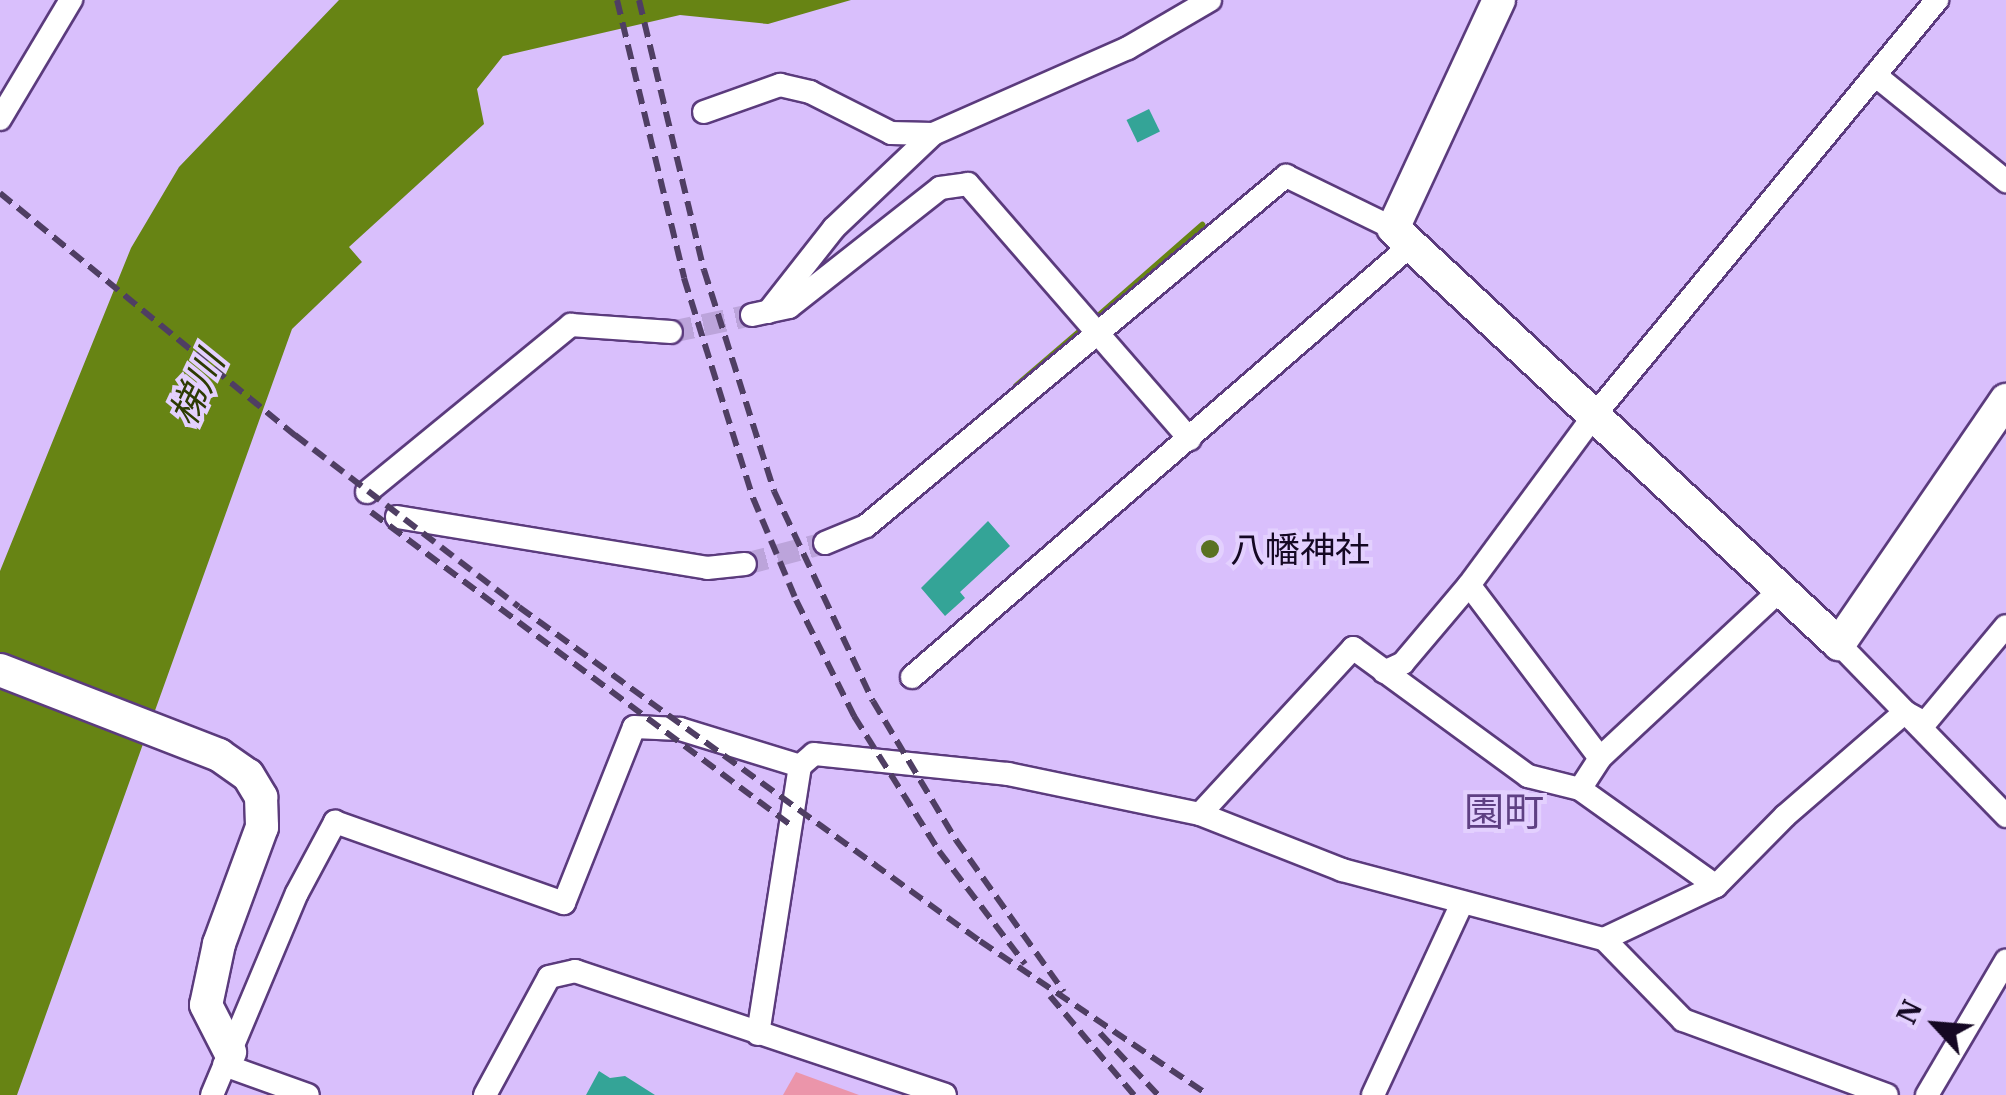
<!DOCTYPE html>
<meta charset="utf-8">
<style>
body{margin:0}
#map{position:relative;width:2006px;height:1095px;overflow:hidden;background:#d9bffc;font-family:"IBM Plex Serif","Noto Sans JP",serif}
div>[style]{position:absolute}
.green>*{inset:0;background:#eb95aa}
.water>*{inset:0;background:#678414}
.stream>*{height:6px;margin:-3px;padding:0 3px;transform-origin:3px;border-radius:3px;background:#678414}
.building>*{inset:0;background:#34a497;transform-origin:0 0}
.street-tunnel>*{height:22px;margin-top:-11px;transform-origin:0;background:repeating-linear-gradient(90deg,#bca4db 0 22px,transparent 0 33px)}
.roads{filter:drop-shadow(2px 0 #5b3b7d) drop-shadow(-2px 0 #5b3b7d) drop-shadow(0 2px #5b3b7d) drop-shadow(0 -2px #5b3b7d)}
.street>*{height:22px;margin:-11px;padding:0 11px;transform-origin:11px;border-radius:11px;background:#fff}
.secondary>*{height:32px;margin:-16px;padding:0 16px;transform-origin:16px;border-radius:16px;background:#fff}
.rail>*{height:6px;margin-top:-3px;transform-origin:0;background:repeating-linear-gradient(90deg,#4f3e63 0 15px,transparent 0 23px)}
.dots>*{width:28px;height:28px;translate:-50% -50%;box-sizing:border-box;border:5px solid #e3d0fe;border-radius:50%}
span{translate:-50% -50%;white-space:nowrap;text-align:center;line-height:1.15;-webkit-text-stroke:8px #e3d0fe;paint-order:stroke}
.poi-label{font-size:35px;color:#150823}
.left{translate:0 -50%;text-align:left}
.water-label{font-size:38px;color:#2d3b03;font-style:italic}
.quarter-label{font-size:40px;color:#5f4083}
.north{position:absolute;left:1886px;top:975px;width:100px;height:100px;-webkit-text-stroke:8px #e3d0fe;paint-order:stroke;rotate:296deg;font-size:28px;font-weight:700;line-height:40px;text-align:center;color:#150823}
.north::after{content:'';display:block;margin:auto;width:35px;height:45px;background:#150823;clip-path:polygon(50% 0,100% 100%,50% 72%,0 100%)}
</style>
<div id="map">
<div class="green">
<div style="clip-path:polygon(796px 1072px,859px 1095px,783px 1095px)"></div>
</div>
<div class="water">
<div style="clip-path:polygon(339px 0,851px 0,768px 24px,680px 15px,503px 56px,477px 89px,484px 124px,349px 247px,362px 262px,292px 329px,17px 1095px,0 1095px,0 571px,131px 248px,179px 167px)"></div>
</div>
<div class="stream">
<div style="left:1097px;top:317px;width:140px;rotate:-41.2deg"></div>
<div style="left:1016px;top:386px;width:86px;rotate:-40.7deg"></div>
</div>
<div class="building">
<div style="left:1149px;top:109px;width:25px;height:25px;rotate:64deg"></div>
<div style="clip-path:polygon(988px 521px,1010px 546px,960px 592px,965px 598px,945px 616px,921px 588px)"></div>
<div style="clip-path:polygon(599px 1071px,610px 1078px,625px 1076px,655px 1095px,586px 1095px)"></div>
</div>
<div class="street-tunnel">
<div style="left:671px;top:332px;width:83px;rotate:-11.9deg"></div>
<div style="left:745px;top:564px;width:83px;rotate:-14.7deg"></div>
</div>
<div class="roads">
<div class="street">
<div style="left:1875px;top:75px;width:169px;rotate:39deg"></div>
<div style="left:704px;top:112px;width:81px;rotate:-19.6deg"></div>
<div style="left:780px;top:85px;width:31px;rotate:13deg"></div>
<div style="left:810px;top:92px;width:91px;rotate:26.8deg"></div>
<div style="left:891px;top:133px;width:42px;rotate:1.4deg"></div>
<div style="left:933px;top:134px;width:213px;rotate:-23.8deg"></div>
<div style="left:1128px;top:48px;width:95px;rotate:-30.3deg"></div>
<div style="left:0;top:119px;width:139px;rotate:-59.2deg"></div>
<div style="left:768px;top:312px;width:107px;rotate:-51.8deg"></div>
<div style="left:834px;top:228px;width:137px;rotate:-43.5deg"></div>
<div style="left:752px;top:315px;width:38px;rotate:-12deg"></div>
<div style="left:789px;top:307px;width:192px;rotate:-38.2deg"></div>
<div style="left:940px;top:188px;width:28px;rotate:-8deg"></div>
<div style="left:968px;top:184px;width:338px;rotate:49deg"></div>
<div style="left:367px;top:492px;width:264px;rotate:-39.3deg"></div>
<div style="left:571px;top:325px;width:100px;rotate:4deg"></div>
<div style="left:397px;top:517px;width:314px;rotate:9.3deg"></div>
<div style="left:707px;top:568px;width:38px;rotate:-6deg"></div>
<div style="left:825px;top:543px;width:44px;rotate:-22.5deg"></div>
<div style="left:866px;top:526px;width:547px;rotate:-39.81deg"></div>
<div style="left:1286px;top:176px;width:119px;rotate:25.9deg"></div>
<div style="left:1839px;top:644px;width:240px;rotate:45.8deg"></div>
<div style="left:1384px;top:672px;width:21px;rotate:-25deg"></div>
<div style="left:1403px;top:663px;width:102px;rotate:-49.8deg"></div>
<div style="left:912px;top:677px;width:657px;rotate:-40.87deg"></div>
<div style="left:1600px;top:758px;width:217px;rotate:-127.1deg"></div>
<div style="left:1469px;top:585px;width:209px;rotate:-53.6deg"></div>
<div style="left:1593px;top:417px;width:541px;rotate:-50.48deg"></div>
<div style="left:1580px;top:789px;width:37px;rotate:-57deg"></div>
<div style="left:1600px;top:758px;width:246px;rotate:-43deg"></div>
<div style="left:1200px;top:814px;width:226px;rotate:-47.3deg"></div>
<div style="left:1353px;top:648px;width:217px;rotate:36.2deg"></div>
<div style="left:1528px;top:776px;width:54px;rotate:14deg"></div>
<div style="left:1580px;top:789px;width:167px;rotate:35.5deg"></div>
<div style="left:1604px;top:939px;width:124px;rotate:-25.3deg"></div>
<div style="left:1716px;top:886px;width:98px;rotate:-45.4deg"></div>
<div style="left:1785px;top:816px;width:159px;rotate:-40.9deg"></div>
<div style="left:1905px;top:712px;width:23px;rotate:29deg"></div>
<div style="left:1925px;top:723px;width:126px;rotate:-50.1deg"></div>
<div style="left:758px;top:1034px;width:271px;rotate:-81.1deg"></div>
<div style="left:800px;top:766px;width:18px;rotate:-41deg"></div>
<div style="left:814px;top:754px;width:195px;rotate:5.9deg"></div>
<div style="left:1008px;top:774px;width:196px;rotate:11.8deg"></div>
<div style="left:1200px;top:814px;width:153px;rotate:21.5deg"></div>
<div style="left:1342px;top:870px;width:271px;rotate:14.8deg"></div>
<div style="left:1604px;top:939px;width:113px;rotate:45.7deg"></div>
<div style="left:1683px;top:1020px;width:217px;rotate:20.2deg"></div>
<div style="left:224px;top:1065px;width:89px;rotate:19.7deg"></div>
<div style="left:212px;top:1095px;width:219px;rotate:-67.2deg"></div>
<div style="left:297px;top:893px;width:81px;rotate:-61.8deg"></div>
<div style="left:335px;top:822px;width:243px;rotate:19.5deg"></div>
<div style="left:564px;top:903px;width:189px;rotate:-68.3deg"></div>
<div style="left:634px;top:727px;width:46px;rotate:2.5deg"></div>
<div style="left:680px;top:729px;width:126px;rotate:17.1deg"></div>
<div style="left:485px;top:1095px;width:134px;rotate:-61.5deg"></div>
<div style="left:549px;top:977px;width:27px;rotate:-13deg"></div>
<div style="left:575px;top:971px;width:390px;rotate:18.5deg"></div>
<div style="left:1373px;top:1095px;width:212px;rotate:-65.1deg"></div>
<div style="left:1927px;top:1095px;width:156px;rotate:-59.5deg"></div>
</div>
<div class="secondary">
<div style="left:1499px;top:0;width:251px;rotate:114.9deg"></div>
<div style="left:1393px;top:228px;width:610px;rotate:43.01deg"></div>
<div style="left:1839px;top:644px;width:296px;rotate:-55.6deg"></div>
<div style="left:0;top:670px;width:235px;rotate:21.2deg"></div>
<div style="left:219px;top:755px;width:35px;rotate:35deg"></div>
<div style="left:248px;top:775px;width:26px;rotate:59deg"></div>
<div style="left:261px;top:797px;width:30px;rotate:88deg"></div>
<div style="left:262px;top:827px;width:125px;rotate:110.2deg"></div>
<div style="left:219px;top:944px;width:62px;rotate:102deg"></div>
<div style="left:206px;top:1005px;width:53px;rotate:62.9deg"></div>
</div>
</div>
<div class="rail">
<div style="left:617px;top:0;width:286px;rotate:76.4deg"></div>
<div style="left:684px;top:278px;width:231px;rotate:72.6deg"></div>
<div style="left:753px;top:498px;width:111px;rotate:67.1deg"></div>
<div style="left:796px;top:600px;width:130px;rotate:63.4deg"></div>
<div style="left:854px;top:716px;width:160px;rotate:57.8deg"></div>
<div style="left:939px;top:851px;width:142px;rotate:52.7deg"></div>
<div style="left:639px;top:0;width:278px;rotate:76.5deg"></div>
<div style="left:704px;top:270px;width:232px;rotate:72.4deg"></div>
<div style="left:774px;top:491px;width:232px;rotate:64.8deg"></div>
<div style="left:873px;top:701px;width:162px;rotate:59.2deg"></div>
<div style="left:956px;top:840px;width:186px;rotate:54.6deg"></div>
<div style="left:0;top:193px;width:382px;rotate:39.4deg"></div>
<div style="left:295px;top:435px;width:282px;rotate:37.5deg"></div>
<div style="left:519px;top:607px;width:569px;rotate:35.92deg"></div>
<div style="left:980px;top:941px;width:275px;rotate:34deg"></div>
<div style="left:371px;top:512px;width:525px;rotate:36.72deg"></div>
<div style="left:1050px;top:996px;width:130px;rotate:49.7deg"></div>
<div style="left:1100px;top:1033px;width:85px;rotate:46.9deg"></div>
</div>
<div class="dots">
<div style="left:1210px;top:549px;background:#5a7121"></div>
</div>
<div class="poi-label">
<span class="left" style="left:1230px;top:549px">八幡神社</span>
</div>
<div class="water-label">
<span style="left:196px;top:388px;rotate:-65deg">梯川</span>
</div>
<div class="quarter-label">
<span style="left:1504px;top:811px">園町</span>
</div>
<div class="north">N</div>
</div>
